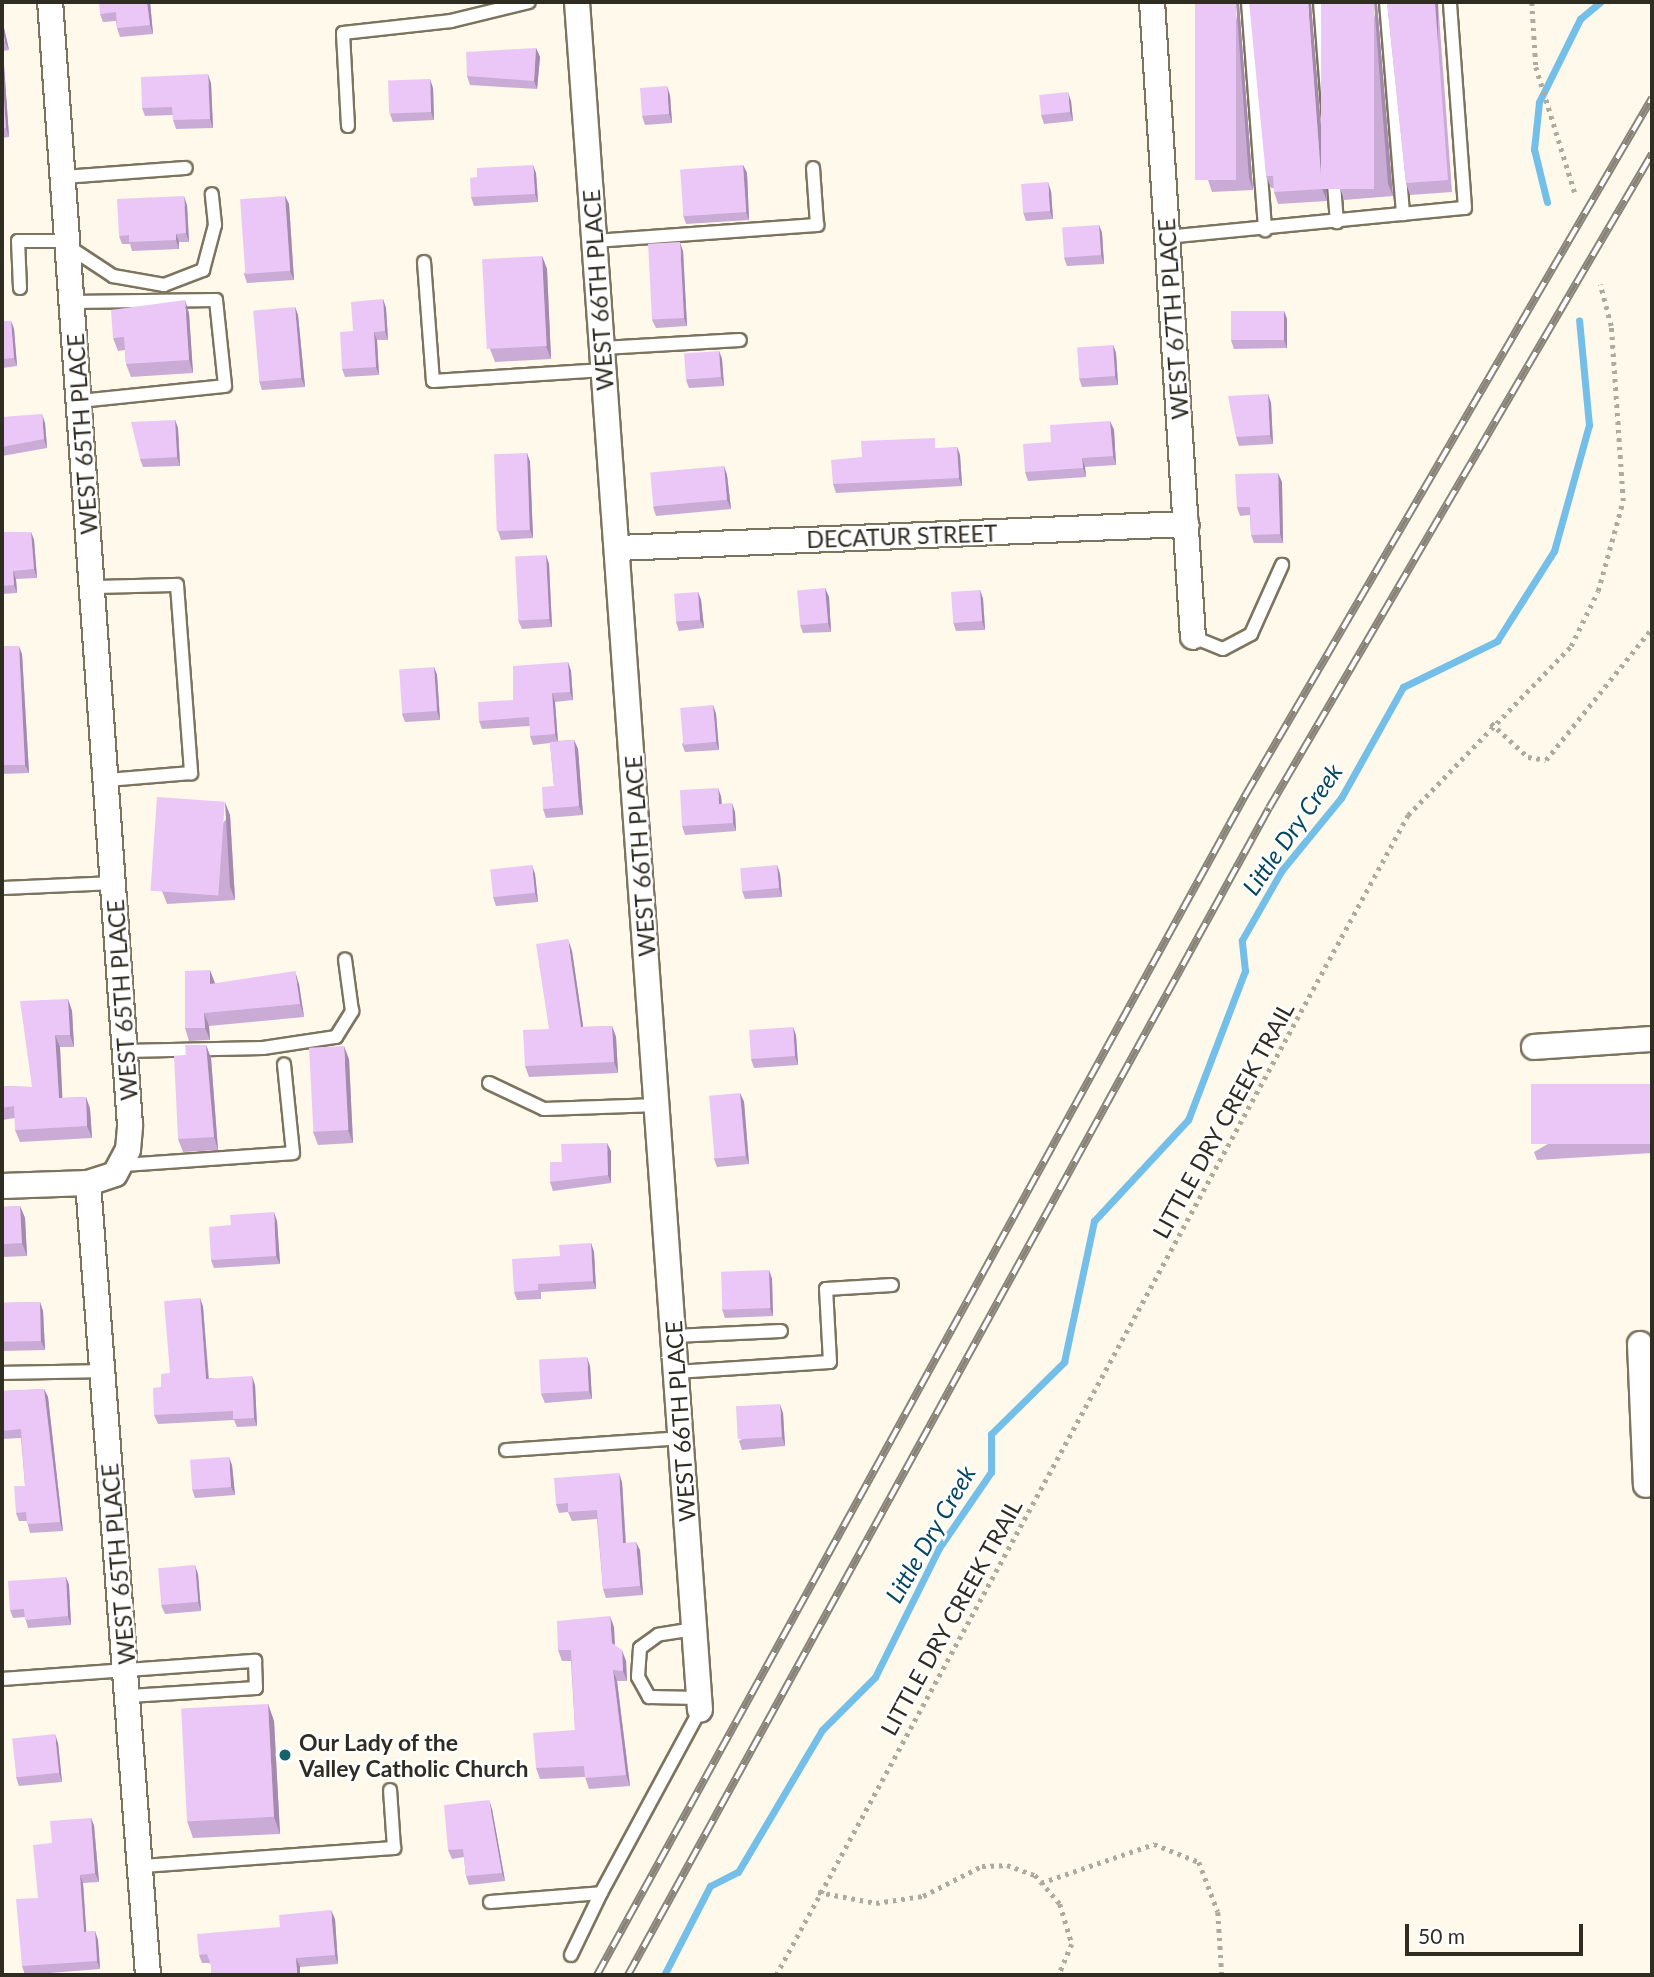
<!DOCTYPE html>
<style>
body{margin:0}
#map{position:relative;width:1654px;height:1977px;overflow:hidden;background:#fef9eb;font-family:Lato,sans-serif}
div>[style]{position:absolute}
.stream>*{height:7px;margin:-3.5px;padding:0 3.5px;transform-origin:3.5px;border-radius:3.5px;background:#73bfe9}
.path>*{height:4.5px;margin-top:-2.25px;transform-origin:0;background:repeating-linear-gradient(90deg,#aeaa9d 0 3.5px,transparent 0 8.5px)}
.roads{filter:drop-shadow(2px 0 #7c745f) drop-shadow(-2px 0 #7c745f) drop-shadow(0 2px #7c745f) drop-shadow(0 -2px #7c745f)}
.service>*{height:12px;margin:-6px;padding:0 6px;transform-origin:6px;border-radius:6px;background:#fff}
.minor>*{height:24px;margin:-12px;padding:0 12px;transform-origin:12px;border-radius:12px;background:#fff}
.rail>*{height:8px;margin-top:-4px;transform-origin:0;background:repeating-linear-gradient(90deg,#fff 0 16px,#888479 0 32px);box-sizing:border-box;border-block:2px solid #888479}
.wall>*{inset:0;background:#caabd5}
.shaded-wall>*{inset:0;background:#a48bae;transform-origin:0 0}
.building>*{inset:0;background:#ebc7f8;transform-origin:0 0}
.dots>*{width:19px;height:19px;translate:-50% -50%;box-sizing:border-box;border:4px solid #fff;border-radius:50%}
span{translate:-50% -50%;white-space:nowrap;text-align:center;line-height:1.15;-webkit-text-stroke:5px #fff;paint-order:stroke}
.street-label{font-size:23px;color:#2f2c22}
.poi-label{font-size:23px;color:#2f2c22;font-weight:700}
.left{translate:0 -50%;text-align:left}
.water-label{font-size:24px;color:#044662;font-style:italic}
.frame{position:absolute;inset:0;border:4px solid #2f2c22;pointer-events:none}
.scale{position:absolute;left:1405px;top:1924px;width:178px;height:32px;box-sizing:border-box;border:4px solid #2f2c22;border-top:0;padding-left:9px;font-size:21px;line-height:24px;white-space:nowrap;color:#2f2c22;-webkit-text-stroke:5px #fff;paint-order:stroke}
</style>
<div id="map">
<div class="stream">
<div style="left:1547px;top:202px;width:55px;rotate:-103.8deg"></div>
<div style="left:1534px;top:149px;width:47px;rotate:-83.9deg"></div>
<div style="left:1539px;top:102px;width:93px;rotate:-63.7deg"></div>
<div style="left:1580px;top:19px;width:26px;rotate:-40deg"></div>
<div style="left:664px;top:1975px;width:100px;rotate:-62.7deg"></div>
<div style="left:710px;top:1886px;width:31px;rotate:-27deg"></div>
<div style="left:738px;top:1872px;width:165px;rotate:-59.4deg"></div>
<div style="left:822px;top:1730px;width:75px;rotate:-45deg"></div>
<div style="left:875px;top:1677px;width:144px;rotate:-63.6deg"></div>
<div style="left:939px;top:1548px;width:92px;rotate:-55.6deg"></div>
<div style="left:991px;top:1472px;width:38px;rotate:-90deg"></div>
<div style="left:991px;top:1434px;width:103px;rotate:-44.6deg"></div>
<div style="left:1064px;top:1362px;width:144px;rotate:-78deg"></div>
<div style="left:1094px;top:1221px;width:138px;rotate:-47.1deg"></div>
<div style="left:1188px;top:1120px;width:160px;rotate:-69.1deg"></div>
<div style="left:1245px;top:971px;width:31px;rotate:-96deg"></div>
<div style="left:1242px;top:940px;width:81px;rotate:-60.3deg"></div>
<div style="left:1282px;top:870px;width:93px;rotate:-50.7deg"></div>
<div style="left:1341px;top:798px;width:127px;rotate:-60.8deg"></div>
<div style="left:1403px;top:687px;width:105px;rotate:-26.1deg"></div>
<div style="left:1497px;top:641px;width:107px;rotate:-57.7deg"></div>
<div style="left:1554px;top:551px;width:131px;rotate:-74.5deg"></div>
<div style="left:1589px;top:425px;width:105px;rotate:-95.4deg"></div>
</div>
<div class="path">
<div style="left:1532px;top:2px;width:65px;rotate:86.5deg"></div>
<div style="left:1536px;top:67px;width:132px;rotate:72.8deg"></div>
<div style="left:1491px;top:723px;width:50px;rotate:42.6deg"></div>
<div style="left:1528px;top:757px;width:18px;rotate:9deg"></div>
<div style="left:1546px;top:760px;width:169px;rotate:-51.2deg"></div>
<div style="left:1041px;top:1883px;width:120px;rotate:-19deg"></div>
<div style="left:1154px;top:1844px;width:48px;rotate:21.8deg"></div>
<div style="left:1199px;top:1862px;width:53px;rotate:69.2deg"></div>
<div style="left:1218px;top:1912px;width:63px;rotate:86.4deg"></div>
<div style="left:818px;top:1892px;width:59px;rotate:10.7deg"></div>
<div style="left:876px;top:1903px;width:48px;rotate:-8.5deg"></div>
<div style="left:923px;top:1896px;width:66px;rotate:-27deg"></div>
<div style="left:982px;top:1866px;width:25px;rotate:-2deg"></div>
<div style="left:1007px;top:1865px;width:30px;rotate:20deg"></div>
<div style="left:1035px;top:1875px;width:38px;rotate:49deg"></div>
<div style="left:1060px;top:1904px;width:42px;rotate:73.3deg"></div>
<div style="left:1072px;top:1944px;width:34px;rotate:113deg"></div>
<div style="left:776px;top:1975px;width:1321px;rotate:-61.42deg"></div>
<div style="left:1408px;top:815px;width:235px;rotate:-46deg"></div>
<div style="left:1571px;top:646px;width:61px;rotate:-63.9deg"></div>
<div style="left:1598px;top:591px;width:93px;rotate:-74.5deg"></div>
<div style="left:1623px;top:501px;width:175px;rotate:-93.9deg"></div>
<div style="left:1611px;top:326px;width:43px;rotate:-104.7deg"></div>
</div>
<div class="roads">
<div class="service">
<div style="left:1248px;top:2px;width:229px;rotate:85.7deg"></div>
<div style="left:1320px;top:2px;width:221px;rotate:85.6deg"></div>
<div style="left:1386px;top:2px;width:213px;rotate:85.4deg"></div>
<div style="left:348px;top:126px;width:93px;rotate:-93.1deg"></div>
<div style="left:343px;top:33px;width:109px;rotate:-6.3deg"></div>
<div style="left:451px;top:21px;width:80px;rotate:-13.7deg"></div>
<div style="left:63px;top:177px;width:123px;rotate:-4.2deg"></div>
<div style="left:1167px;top:237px;width:299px;rotate:-5.6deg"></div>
<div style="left:1465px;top:208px;width:207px;rotate:-94.2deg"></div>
<div style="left:594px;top:241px;width:224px;rotate:-4.1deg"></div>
<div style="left:817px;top:225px;width:57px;rotate:-94deg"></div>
<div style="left:424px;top:262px;width:119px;rotate:85.7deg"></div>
<div style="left:433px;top:381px;width:171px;rotate:-3.7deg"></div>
<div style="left:20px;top:288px;width:47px;rotate:-92.4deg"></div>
<div style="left:18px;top:241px;width:42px"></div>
<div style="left:60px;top:241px;width:64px;rotate:33.4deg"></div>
<div style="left:113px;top:276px;width:52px;rotate:10deg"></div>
<div style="left:164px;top:285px;width:42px;rotate:-21deg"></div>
<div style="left:203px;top:270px;width:47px;rotate:-75.1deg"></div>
<div style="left:215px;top:225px;width:31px;rotate:-96deg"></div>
<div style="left:72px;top:302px;width:144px;rotate:-0.8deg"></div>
<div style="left:216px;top:300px;width:86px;rotate:84deg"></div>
<div style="left:225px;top:386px;width:147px;rotate:174.1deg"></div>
<div style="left:603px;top:348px;width:137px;rotate:-3.3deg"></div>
<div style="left:93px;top:587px;width:84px;rotate:-1.4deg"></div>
<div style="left:177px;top:585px;width:189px;rotate:85.7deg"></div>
<div style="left:191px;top:773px;width:84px;rotate:175.2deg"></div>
<div style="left:1193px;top:637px;width:32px;rotate:22deg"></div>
<div style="left:1223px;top:649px;width:32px;rotate:-28deg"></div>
<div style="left:1251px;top:634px;width:76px;rotate:-65.8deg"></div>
<div style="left:2px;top:888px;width:112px;rotate:-2.6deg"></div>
<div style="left:125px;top:1051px;width:138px;rotate:-1.2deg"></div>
<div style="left:263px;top:1048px;width:74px;rotate:-8.6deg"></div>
<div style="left:336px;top:1037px;width:31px;rotate:-58deg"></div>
<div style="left:352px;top:1011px;width:52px;rotate:-97.7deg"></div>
<div style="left:489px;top:1083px;width:61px;rotate:25.3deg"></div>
<div style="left:544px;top:1109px;width:114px;rotate:-2deg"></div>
<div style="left:123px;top:1165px;width:170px;rotate:-4deg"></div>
<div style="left:293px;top:1153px;width:89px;rotate:-95.8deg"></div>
<div style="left:674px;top:1336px;width:107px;rotate:-2.7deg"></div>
<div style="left:676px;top:1372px;width:154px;rotate:-3.7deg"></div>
<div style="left:830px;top:1362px;width:73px;rotate:-93.1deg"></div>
<div style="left:826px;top:1289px;width:66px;rotate:-3.5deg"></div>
<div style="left:2px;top:1373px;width:101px;rotate:-1.1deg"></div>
<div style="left:506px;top:1450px;width:175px;rotate:-3.9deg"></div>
<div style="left:694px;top:1629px;width:36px;rotate:171deg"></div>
<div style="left:658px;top:1635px;width:22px;rotate:144deg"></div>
<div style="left:640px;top:1648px;width:29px;rotate:94deg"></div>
<div style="left:638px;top:1677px;width:23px;rotate:61deg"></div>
<div style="left:649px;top:1697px;width:50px;rotate:1.1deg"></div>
<div style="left:2px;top:1679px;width:254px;rotate:-4.1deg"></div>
<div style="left:255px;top:1661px;width:27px;rotate:88deg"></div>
<div style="left:256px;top:1688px;width:127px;rotate:176.4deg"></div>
<div style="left:142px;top:1866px;width:253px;rotate:-4.1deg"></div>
<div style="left:394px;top:1848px;width:58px;rotate:-93.9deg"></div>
<div style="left:490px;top:1902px;width:111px;rotate:-4.6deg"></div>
<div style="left:601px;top:1893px;width:208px;rotate:-61.6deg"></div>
<div style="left:571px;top:1955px;width:69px;rotate:-64.2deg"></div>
</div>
<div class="minor">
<div style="left:577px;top:2px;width:1712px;rotate:85.88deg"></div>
<div style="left:1152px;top:2px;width:636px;rotate:86.31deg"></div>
<div style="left:618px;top:548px;width:569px;rotate:-2.42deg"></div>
<div style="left:1534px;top:1047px;width:118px;rotate:-3.9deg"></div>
<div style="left:88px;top:1183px;width:794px;rotate:85.67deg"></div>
<div style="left:2px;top:1186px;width:86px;rotate:-2deg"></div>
<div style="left:88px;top:1183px;width:28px;rotate:-18deg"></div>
<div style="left:115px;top:1174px;width:27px;rotate:-62deg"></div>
<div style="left:128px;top:1150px;width:25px;rotate:-85deg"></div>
<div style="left:130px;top:1125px;width:1126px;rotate:-94.07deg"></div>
<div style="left:1640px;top:1344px;width:141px;rotate:87.6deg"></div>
</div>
</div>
<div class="rail">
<div style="left:597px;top:1975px;width:1348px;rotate:-61.21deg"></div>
<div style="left:1246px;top:794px;width:806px;rotate:-59.74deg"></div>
<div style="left:628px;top:1975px;width:1331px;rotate:-61.22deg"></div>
<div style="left:1269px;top:808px;width:758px;rotate:-59.65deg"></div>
</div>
<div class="wall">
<div style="clip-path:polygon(150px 2px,153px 34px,120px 37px,117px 28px,116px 21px,103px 22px,100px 14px)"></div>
<div style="clip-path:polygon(1387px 2px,1438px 2px,1452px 192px,1410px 195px,1406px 183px)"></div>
<div style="clip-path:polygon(1239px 3px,1253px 190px,1212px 192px,1208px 180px)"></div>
<div style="clip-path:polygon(1311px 3px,1327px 201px,1278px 204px,1274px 192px,1274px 188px,1271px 188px,1266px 176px)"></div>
<div style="clip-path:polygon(1377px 3px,1393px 196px,1344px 200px,1340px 188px)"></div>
<div style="clip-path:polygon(2px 19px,9px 50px,3px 51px,9px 137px,2px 138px)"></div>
<div style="clip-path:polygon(536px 48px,540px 57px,537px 89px,470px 85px,467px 76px)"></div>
<div style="clip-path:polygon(211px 83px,213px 128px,176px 129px,173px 120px,173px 115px,145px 116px,142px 108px)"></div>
<div style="clip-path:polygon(433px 88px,434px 120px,393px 122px,390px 114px)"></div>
<div style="clip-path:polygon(670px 95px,672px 123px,645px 125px,642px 116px)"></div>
<div style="clip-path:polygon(1071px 101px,1073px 121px,1044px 124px,1041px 115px)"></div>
<div style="clip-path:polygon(743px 165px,747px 173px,749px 220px,686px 224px,683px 215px)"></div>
<div style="clip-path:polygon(536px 173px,538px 202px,474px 206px,471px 197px)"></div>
<div style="clip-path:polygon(1051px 191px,1053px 219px,1026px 221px,1023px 212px)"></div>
<div style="clip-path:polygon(285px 196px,289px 204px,294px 280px,247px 283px,244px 274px)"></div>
<div style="clip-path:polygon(187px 205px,189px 242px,179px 242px,179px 249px,132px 251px,130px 244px,122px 244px,119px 236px)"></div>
<div style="clip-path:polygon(1099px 225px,1102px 233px,1104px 264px,1067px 266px,1064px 258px)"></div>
<div style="clip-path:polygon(683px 251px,687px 326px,656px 328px,652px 320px)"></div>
<div style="clip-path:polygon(542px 256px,547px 269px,551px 359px,495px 362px,490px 349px)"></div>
<div style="clip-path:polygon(383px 299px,386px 308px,388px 340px,377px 340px,379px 375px,345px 377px,342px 369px,353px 331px)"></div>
<div style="clip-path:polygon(295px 307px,298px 315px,305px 387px,262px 390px,259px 381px)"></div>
<div style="clip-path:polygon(1284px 311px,1287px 319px,1287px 348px,1234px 349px,1231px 340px)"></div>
<div style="clip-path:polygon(189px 313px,193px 373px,131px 377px,126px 364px,125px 350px,118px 351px,113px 338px)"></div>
<div style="clip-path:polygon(2px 321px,11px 321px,14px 329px,17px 366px,2px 368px)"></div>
<div style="clip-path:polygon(1113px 345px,1116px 353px,1118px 385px,1082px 387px,1079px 378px)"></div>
<div style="clip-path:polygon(719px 351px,722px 359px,724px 386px,689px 388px,686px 380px)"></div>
<div style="clip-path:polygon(1268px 394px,1271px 403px,1273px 444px,1239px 446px,1236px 437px)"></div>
<div style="clip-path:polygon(2px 417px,45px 423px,47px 448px,2px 456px)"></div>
<div style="clip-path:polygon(175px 420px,178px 428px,180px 466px,143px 467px,140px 459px)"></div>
<div style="clip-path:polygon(1110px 421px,1114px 430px,1116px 465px,1085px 467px,1086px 477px,1028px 481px,1025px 472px,1051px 442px)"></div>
<div style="clip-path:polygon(957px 447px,960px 455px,962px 486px,836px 493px,833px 484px,862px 457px)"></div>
<div style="clip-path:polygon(527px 453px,530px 462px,533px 538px,501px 540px,498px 531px)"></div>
<div style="clip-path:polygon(724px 466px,727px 475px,731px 509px,656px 516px,653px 507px)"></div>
<div style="clip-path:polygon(1282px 482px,1283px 543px,1254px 543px,1251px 535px,1250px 515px,1240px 516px,1237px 507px)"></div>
<div style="clip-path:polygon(2px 532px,31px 532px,34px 540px,37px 578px,16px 579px,17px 593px,2px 594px)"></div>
<div style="clip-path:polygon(546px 555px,549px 564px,552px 627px,522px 629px,518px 620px)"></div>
<div style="clip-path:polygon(825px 588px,829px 597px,831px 632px,803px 633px,800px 625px)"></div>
<div style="clip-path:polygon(980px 590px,983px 599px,985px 630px,956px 631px,953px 622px)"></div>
<div style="clip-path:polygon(698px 592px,701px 600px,704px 628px,679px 631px,676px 622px)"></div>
<div style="clip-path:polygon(2px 646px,22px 654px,29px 773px,2px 774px)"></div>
<div style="clip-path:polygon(568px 662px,571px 671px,573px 700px,555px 702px,558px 741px,574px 740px,578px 749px,583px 815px,546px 818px,543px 809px,554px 786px,550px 743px,533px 745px,530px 736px,530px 726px,482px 729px,479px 721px,513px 700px)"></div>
<div style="clip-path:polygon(434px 667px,437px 675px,440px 720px,405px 722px,402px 714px)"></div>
<div style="clip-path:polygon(713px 705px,716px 714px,719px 750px,685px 752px,682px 744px)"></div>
<div style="clip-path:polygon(721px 796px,722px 804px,735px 812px,736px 831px,685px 835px,682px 826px)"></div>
<div style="clip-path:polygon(230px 815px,235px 900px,167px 904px,162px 891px)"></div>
<div style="clip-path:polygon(777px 865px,780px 874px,782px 897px,745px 899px,742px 891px)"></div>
<div style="clip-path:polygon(535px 874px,538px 902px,496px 906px,493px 897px)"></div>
<div style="clip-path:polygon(572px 951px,583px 1027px,612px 1026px,616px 1037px,618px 1073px,529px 1077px,525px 1066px,549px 1029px)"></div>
<div style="clip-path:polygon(215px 983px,299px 984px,304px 1017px,209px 1026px,210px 1040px,189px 1041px,185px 1028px)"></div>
<div style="clip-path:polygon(68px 999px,72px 1011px,74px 1047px,60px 1047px,62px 1098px,86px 1097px,90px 1109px,92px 1138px,20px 1142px,15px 1130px,15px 1118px,2px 1120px,2px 1086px,32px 1087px)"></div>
<div style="clip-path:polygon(796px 1035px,798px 1065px,754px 1068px,751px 1059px)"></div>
<div style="clip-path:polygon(206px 1045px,211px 1058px,218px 1150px,183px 1152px,178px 1139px,186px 1056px)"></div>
<div style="clip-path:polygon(349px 1059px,353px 1143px,318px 1145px,313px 1132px)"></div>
<div style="clip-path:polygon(1652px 1084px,1652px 1153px,1537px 1160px,1534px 1152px)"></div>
<div style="clip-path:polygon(740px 1093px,744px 1102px,749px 1164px,717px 1167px,714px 1159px)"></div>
<div style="clip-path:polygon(611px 1151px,611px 1183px,553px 1191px,550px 1182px,562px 1162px)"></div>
<div style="clip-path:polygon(20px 1206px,25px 1218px,27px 1256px,2px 1257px,2px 1207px)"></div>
<div style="clip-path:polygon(277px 1221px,280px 1264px,214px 1268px,211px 1260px)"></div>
<div style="clip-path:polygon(591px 1243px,594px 1252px,596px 1289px,541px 1292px,541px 1299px,517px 1300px,514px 1292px,560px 1256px)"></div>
<div style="clip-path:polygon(769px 1270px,772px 1279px,773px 1316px,725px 1318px,722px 1309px)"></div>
<div style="clip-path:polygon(200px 1298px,203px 1307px,209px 1378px,255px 1385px,257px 1426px,237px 1427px,234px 1420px,158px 1424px,154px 1415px,161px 1387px,170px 1373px)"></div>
<div style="clip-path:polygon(40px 1302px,43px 1311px,45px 1350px,2px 1351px,2px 1303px)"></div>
<div style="clip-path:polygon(590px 1366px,592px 1399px,545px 1403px,541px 1394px)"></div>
<div style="clip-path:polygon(44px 1389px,48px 1397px,63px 1531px,30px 1533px,27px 1521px,19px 1521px,16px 1513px,25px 1486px,21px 1438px,2px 1439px,2px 1391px)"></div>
<div style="clip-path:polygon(783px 1413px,785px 1446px,742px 1450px,739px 1441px)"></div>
<div style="clip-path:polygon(232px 1465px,235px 1495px,195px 1498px,192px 1489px)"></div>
<div style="clip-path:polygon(622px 1482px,626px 1543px,640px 1550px,643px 1595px,606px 1598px,603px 1589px,597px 1519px,572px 1521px,568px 1512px,559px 1513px,556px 1504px)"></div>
<div style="clip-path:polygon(198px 1574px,201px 1611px,165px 1614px,161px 1605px)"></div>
<div style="clip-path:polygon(66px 1577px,69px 1585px,71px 1625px,28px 1628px,25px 1617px,13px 1618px,10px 1610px)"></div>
<div style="clip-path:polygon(614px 1627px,615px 1646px,626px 1661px,627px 1681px,617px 1681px,630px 1786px,589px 1789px,585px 1777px,540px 1779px,536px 1768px,575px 1730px,571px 1661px,562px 1661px,558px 1650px)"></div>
<div style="clip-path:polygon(268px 1704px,274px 1721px,280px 1834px,193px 1838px,187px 1821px)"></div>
<div style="clip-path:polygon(58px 1743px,62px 1782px,19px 1786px,16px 1777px)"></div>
<div style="clip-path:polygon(492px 1809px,505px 1881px,469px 1885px,466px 1876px,464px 1857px,452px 1859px,448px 1850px)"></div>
<div style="clip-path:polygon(91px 1818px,94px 1826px,99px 1882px,83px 1883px,86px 1932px,95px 1931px,98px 1940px,100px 1969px,25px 1975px,22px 1966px,52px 1843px)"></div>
<div style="clip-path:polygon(335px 1919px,338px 1964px,300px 1967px,211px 1965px,210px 1963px,202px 1963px,199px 1955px,280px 1927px)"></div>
</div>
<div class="shaded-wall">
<div style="clip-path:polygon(147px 2px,150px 2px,153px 34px,150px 25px)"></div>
<div style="clip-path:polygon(1236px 2px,1240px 2px,1239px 3px,1253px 190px,1249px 178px)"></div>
<div style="clip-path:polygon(1308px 2px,1313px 2px,1311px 3px,1327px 201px,1322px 189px)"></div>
<div style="clip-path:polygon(1374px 2px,1379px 2px,1377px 3px,1393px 196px,1388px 184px)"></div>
<div style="left:1435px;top:2px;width:3px;height:178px"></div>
<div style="clip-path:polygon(2px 19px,9px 50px,5px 42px,2px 25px)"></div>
<div style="clip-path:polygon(2px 48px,3px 51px,9px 137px,6px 128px,2px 71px)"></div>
<div style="clip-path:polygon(536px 48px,540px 57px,537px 89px,534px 81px)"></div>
<div style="clip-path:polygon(208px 74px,211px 83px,213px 128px,210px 119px)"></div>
<div style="clip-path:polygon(430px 79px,433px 88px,434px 120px,431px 112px)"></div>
<div style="clip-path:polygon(667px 86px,670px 95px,672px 123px,669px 114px)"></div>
<div style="clip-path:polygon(1068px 92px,1071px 101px,1073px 121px,1070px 112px)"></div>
<div style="clip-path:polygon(533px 165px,536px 173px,538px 202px,535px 194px)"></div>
<div style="clip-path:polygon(743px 165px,747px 173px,749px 220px,746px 212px)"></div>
<div style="clip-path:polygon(1048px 182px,1051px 191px,1053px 219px,1050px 211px)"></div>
<div style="clip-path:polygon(184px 196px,187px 205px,189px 242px,186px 233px)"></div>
<div style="clip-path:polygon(285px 196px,289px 204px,294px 280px,290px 271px)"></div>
<div style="clip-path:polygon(1099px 225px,1102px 233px,1104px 264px,1101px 255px)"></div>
<div style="clip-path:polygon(176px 234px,179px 242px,179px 249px,176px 240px)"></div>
<div style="clip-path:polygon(680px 242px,683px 251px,687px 326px,684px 318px)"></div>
<div style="clip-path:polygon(542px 256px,547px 269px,551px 359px,546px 346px)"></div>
<div style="clip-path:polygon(383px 299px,386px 308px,388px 340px,385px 331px)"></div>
<div style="clip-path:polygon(185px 300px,189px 313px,193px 373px,189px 360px)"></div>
<div style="clip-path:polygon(295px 307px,298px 315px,305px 387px,301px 378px)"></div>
<div style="clip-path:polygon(1284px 311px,1287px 319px,1287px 348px,1284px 340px)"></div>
<div style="clip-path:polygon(11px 321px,14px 329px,17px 366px,14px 358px)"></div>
<div style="clip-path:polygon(374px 332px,377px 340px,379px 375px,376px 367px)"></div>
<div style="clip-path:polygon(1113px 345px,1116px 353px,1118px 385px,1115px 376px)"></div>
<div style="clip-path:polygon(719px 351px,722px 359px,724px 386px,721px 377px)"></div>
<div style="clip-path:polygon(1268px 394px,1271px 403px,1273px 444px,1270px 435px)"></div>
<div style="clip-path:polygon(42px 414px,45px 423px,47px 448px,44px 439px)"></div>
<div style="clip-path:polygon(175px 420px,178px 428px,180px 466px,177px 457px)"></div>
<div style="clip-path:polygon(1110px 421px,1114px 430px,1116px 465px,1113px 456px)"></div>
<div style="clip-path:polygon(957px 447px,960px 455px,962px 486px,959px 478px)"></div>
<div style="clip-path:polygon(527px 453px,530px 462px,533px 538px,530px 530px)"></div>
<div style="clip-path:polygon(1082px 458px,1085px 467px,1086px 477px,1083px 468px)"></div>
<div style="clip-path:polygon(724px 466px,727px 475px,731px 509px,727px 500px)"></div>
<div style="clip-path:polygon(1278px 473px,1282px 482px,1283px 543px,1280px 534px)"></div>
<div style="clip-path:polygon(31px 532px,34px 540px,37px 578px,34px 569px)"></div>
<div style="clip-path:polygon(546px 555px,549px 564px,552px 627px,549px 619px)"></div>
<div style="clip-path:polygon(13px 571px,16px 579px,17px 593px,14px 585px)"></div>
<div style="clip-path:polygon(825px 588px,829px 597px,831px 632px,828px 623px)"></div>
<div style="clip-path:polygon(980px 590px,983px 599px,985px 630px,982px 621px)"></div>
<div style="clip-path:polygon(698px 592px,701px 600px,704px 628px,700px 620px)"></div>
<div style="clip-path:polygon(19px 646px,22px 654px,29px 773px,25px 765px)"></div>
<div style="clip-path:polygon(568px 662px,571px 671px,573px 700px,570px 692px)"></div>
<div style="clip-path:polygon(434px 667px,437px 675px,440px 720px,437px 711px)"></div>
<div style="clip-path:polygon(552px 693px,555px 702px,558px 743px,555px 734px)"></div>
<div style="clip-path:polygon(713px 705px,716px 714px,719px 750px,716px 742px)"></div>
<div style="clip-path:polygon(574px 740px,578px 749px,583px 815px,579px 806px)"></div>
<div style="clip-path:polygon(718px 788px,721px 796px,722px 813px,719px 804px)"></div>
<div style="clip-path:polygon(225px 802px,230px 815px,235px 900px,230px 887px)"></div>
<div style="clip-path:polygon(732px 803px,735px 812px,736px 831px,733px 823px)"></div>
<div style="clip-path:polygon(532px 865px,535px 874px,538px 902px,535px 893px)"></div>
<div style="clip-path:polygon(777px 865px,780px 874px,782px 897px,779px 888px)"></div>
<div style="clip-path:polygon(568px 939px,572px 951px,585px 1039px,581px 1027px)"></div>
<div style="clip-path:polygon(210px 970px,215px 983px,215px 997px,210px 984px)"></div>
<div style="clip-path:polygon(295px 971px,299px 984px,304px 1017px,300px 1004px)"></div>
<div style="clip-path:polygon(68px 999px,72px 1011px,74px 1047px,70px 1035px)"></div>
<div style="clip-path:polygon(204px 1013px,209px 1026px,210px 1040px,205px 1028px)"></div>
<div style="clip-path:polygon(612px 1026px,616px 1037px,618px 1073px,614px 1062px)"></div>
<div style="clip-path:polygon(793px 1027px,796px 1035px,798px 1065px,795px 1056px)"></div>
<div style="clip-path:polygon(55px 1035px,60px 1047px,63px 1110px,59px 1098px)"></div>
<div style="clip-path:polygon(206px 1045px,211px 1058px,218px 1150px,214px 1137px)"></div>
<div style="clip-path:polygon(344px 1046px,349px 1059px,353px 1143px,348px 1130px)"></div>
<div style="clip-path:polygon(740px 1093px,744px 1102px,749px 1164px,746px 1156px)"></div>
<div style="clip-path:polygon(86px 1097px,90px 1109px,92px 1138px,87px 1126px)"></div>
<div style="clip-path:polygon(607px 1143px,611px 1151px,611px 1183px,608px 1175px)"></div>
<div style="clip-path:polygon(20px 1206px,25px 1218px,27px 1256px,22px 1243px)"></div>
<div style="clip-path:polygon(274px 1212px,277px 1221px,280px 1264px,276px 1256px)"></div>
<div style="clip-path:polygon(591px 1243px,594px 1252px,596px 1289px,593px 1281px)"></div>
<div style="clip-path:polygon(769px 1270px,772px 1279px,773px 1316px,770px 1308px)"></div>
<div style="clip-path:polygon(200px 1298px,203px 1307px,209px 1387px,206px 1379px)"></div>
<div style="clip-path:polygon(40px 1302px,43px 1311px,45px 1350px,41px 1341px)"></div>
<div style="clip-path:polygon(587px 1357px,590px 1366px,592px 1399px,589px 1391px)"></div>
<div style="clip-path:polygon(252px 1376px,255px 1385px,257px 1426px,254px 1418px)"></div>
<div style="clip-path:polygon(44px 1389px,48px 1397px,63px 1531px,60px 1522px)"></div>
<div style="clip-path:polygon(780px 1404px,783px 1413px,785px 1446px,782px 1437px)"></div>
<div style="clip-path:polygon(229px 1457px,232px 1465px,235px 1495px,231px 1487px)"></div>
<div style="clip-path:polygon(619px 1473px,622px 1482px,626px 1551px,623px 1543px)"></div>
<div style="clip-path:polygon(636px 1542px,640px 1550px,643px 1595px,640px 1586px)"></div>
<div style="clip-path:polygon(195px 1565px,198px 1574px,201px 1611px,198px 1602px)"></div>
<div style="clip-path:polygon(66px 1577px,69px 1585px,71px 1625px,68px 1616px)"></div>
<div style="clip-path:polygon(610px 1616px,614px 1627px,615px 1654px,612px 1643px)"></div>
<div style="clip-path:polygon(622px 1650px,626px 1661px,627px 1681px,623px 1671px)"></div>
<div style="clip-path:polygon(613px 1670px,617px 1681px,630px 1786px,626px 1775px)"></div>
<div style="clip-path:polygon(268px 1704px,274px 1721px,280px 1834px,274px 1817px)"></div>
<div style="clip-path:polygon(55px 1734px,58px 1743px,62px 1782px,59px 1773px)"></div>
<div style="clip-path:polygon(489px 1800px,492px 1809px,505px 1881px,502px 1873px)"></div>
<div style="clip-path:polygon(91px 1818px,94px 1826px,99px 1882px,95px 1873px)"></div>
<div style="clip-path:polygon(80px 1875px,83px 1883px,87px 1941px,84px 1932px)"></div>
<div style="clip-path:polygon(331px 1910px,335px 1919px,338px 1964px,335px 1955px)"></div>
<div style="clip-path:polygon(95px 1931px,98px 1940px,100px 1969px,97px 1961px)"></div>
<div style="clip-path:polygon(296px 1958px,300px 1967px,300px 1975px,297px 1975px)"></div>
</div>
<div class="building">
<div style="clip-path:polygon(99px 2px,147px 2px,150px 25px,117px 28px,116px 12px,100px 14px)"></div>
<div style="left:1195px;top:2px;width:41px;height:178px"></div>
<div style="clip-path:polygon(1249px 2px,1308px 2px,1322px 189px,1274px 192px,1273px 176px,1266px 176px)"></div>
<div style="left:1321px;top:2px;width:53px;height:187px"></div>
<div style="clip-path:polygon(1387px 2px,1435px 2px,1448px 180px,1406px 183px)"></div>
<div style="clip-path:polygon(2px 25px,5px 42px,2px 42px)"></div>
<div style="clip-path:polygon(536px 48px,534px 81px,467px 76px,466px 52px)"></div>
<div style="clip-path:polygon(2px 71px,6px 128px,2px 129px)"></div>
<div style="clip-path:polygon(208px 74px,210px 119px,173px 120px,172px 107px,142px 108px,141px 77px)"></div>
<div style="left:430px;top:79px;width:33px;height:42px;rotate:88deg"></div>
<div style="left:667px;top:86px;width:28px;height:27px;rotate:86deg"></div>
<div style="left:1068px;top:92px;width:20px;height:29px;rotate:84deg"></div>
<div style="clip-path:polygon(533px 165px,535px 194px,471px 197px,470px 178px,477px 177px,477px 168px)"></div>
<div style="left:743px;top:165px;width:47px;height:63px;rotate:86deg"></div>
<div style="left:1048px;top:182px;width:29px;height:27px;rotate:86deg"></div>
<div style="clip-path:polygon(184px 196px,186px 233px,176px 234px,176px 240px,129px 242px,129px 235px,119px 236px,117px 199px)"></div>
<div style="left:285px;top:196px;width:75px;height:45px;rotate:86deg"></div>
<div style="left:1099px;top:225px;width:30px;height:37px;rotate:86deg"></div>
<div style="left:680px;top:242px;width:76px;height:32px;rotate:87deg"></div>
<div style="left:542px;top:256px;width:90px;height:60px;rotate:87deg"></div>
<div style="clip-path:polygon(383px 299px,385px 331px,374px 332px,376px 367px,342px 369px,340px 332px,353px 331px,351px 302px)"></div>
<div style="clip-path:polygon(185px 300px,189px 360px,126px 364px,124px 337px,113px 338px,111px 310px)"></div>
<div style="left:295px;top:307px;width:71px;height:42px;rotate:85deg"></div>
<div style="left:1231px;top:311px;width:53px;height:29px"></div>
<div style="clip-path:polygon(2px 321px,11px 321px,14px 358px,2px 359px)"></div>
<div style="left:1113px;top:345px;width:31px;height:36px;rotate:86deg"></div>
<div style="left:719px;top:351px;width:26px;height:35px;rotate:86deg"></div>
<div style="clip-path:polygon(1268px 394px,1270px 435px,1236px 437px,1228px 396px)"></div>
<div style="clip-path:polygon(42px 414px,44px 439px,2px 447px,2px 417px)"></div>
<div style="clip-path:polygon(175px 420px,177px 457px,140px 459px,131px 422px)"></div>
<div style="clip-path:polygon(1110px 421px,1113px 456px,1082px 458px,1083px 468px,1025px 472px,1023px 444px,1051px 442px,1050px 425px)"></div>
<div style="clip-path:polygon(935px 438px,935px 448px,957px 447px,959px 478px,833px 484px,831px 460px,862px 457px,861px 441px)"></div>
<div style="left:527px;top:453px;width:77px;height:33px;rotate:88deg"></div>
<div style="left:724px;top:466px;width:34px;height:74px;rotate:85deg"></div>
<div style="clip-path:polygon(1278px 473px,1280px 534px,1251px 535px,1250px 507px,1237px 507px,1235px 474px)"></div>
<div style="clip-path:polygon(2px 532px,31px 532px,34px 569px,13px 571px,14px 585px,2px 586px)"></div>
<div style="left:546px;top:555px;width:64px;height:31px;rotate:87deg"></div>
<div style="left:825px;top:588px;width:35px;height:28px;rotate:85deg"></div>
<div style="left:980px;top:590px;width:31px;height:29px;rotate:86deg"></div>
<div style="left:698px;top:592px;width:28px;height:24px;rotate:86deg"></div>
<div style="clip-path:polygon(2px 646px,19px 646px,25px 765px,2px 765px)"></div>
<div style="clip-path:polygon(568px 662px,570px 692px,552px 693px,555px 734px,530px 736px,529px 717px,479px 721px,478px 702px,513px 700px,513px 666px)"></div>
<div style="left:434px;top:667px;width:44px;height:35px;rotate:86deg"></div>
<div style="left:713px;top:705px;width:37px;height:33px;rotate:85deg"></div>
<div style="clip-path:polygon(574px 740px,579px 806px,543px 809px,542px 787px,554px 786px,550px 742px)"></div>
<div style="clip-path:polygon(718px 788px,719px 804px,732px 803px,733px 823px,682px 826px,680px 790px)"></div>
<div style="left:157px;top:797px;width:68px;height:94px;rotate:4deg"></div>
<div style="left:532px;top:865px;width:28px;height:42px;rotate:84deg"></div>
<div style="left:777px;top:865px;width:23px;height:37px;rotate:85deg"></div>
<div style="clip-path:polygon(568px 939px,581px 1027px,612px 1026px,614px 1062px,525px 1066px,523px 1030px,549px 1029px,536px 944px)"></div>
<div style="clip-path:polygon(210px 970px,210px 984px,295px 971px,300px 1004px,204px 1013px,205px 1028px,185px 1028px,185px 971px)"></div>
<div style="clip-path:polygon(68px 999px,70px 1035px,55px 1035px,59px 1098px,86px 1097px,87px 1126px,15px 1130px,14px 1106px,2px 1108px,2px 1086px,32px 1087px,20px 1001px)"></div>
<div style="left:793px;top:1027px;width:29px;height:44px;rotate:86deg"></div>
<div style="clip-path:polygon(185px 1045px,206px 1045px,214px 1137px,178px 1139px,174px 1056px,186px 1056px)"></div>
<div style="left:344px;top:1046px;width:84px;height:35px;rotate:87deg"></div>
<div style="left:1652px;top:1084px;width:60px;height:121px;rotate:90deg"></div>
<div style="left:740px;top:1093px;width:63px;height:31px;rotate:85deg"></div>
<div style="clip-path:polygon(607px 1143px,608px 1175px,550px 1182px,550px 1162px,562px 1162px,561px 1144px)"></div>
<div style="left:20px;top:1206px;width:37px;height:18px;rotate:87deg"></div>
<div style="clip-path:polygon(274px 1212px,276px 1256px,211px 1260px,209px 1227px,231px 1225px,230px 1215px)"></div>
<div style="clip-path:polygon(591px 1243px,593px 1281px,538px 1284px,538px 1290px,514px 1292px,512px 1259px,560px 1256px,559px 1245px)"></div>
<div style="left:769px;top:1270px;width:38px;height:48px;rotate:88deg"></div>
<div style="clip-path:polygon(200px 1298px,206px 1379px,252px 1376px,254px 1418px,233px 1419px,233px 1411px,154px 1415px,153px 1388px,161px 1387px,161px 1374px,170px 1373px,164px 1301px)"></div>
<div style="left:40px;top:1302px;width:39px;height:38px;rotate:89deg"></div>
<div style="left:587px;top:1357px;width:34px;height:48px;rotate:87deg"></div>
<div style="clip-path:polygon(44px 1389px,60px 1522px,27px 1524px,26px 1512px,16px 1513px,14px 1486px,25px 1486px,21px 1429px,2px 1431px,2px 1391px)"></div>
<div style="left:780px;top:1404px;width:33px;height:44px;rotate:87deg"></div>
<div style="left:229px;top:1457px;width:30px;height:39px;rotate:86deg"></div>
<div style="clip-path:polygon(619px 1473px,623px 1543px,636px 1542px,640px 1586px,603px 1589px,597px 1510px,568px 1512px,568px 1503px,556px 1504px,554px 1478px)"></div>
<div style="left:195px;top:1565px;width:37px;height:37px;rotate:85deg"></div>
<div style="clip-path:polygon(66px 1577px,68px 1616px,25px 1620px,24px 1609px,10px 1610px,8px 1581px)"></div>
<div style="clip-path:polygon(610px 1616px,612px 1643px,622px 1650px,623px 1671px,613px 1670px,626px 1775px,585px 1778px,584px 1766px,536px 1768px,533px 1733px,575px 1730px,571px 1650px,558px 1650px,557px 1621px)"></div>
<div style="left:268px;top:1704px;width:113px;height:87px;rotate:87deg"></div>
<div style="left:55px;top:1734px;width:39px;height:43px;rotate:84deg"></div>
<div style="clip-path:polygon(489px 1800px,502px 1873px,466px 1876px,463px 1849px,448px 1850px,444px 1805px)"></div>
<div style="clip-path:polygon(91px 1818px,95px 1873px,80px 1875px,84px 1932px,95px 1931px,97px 1961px,22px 1966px,16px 1899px,38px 1898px,33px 1845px,52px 1843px,50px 1821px)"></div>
<div style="clip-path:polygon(331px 1910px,335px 1955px,296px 1958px,297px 1975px,211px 1975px,211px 1965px,207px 1954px,199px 1955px,197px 1934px,280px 1927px,279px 1915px)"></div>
</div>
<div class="dots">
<div style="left:285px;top:1755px;background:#14626c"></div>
</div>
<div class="street-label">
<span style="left:598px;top:290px;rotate:-94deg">WEST 66TH PLACE</span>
<span style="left:1173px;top:319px;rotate:-94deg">WEST 67TH PLACE</span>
<span style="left:82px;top:434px;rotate:-94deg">WEST 65TH PLACE</span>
<span style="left:902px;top:536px;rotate:-2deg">DECATUR STREET</span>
<span style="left:640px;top:856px;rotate:-94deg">WEST 66TH PLACE</span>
<span style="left:122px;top:1000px;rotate:-94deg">WEST 65TH PLACE</span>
<span style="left:1223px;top:1120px;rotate:-61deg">LITTLE DRY CREEK TRAIL</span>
<span style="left:680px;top:1421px;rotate:-94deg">WEST 66TH PLACE</span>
<span style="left:118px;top:1564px;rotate:-95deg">WEST 65TH PLACE</span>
<span style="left:951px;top:1617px;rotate:-61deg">LITTLE DRY CREEK TRAIL</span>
</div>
<div class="poi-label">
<span class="left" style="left:299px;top:1755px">Our Lady of the<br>Valley Catholic Church</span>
</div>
<div class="water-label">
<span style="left:1292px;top:829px;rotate:-55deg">Little Dry Creek</span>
<span style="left:930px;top:1534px;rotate:-60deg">Little Dry Creek</span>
</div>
<div class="frame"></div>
<div class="scale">50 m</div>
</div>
